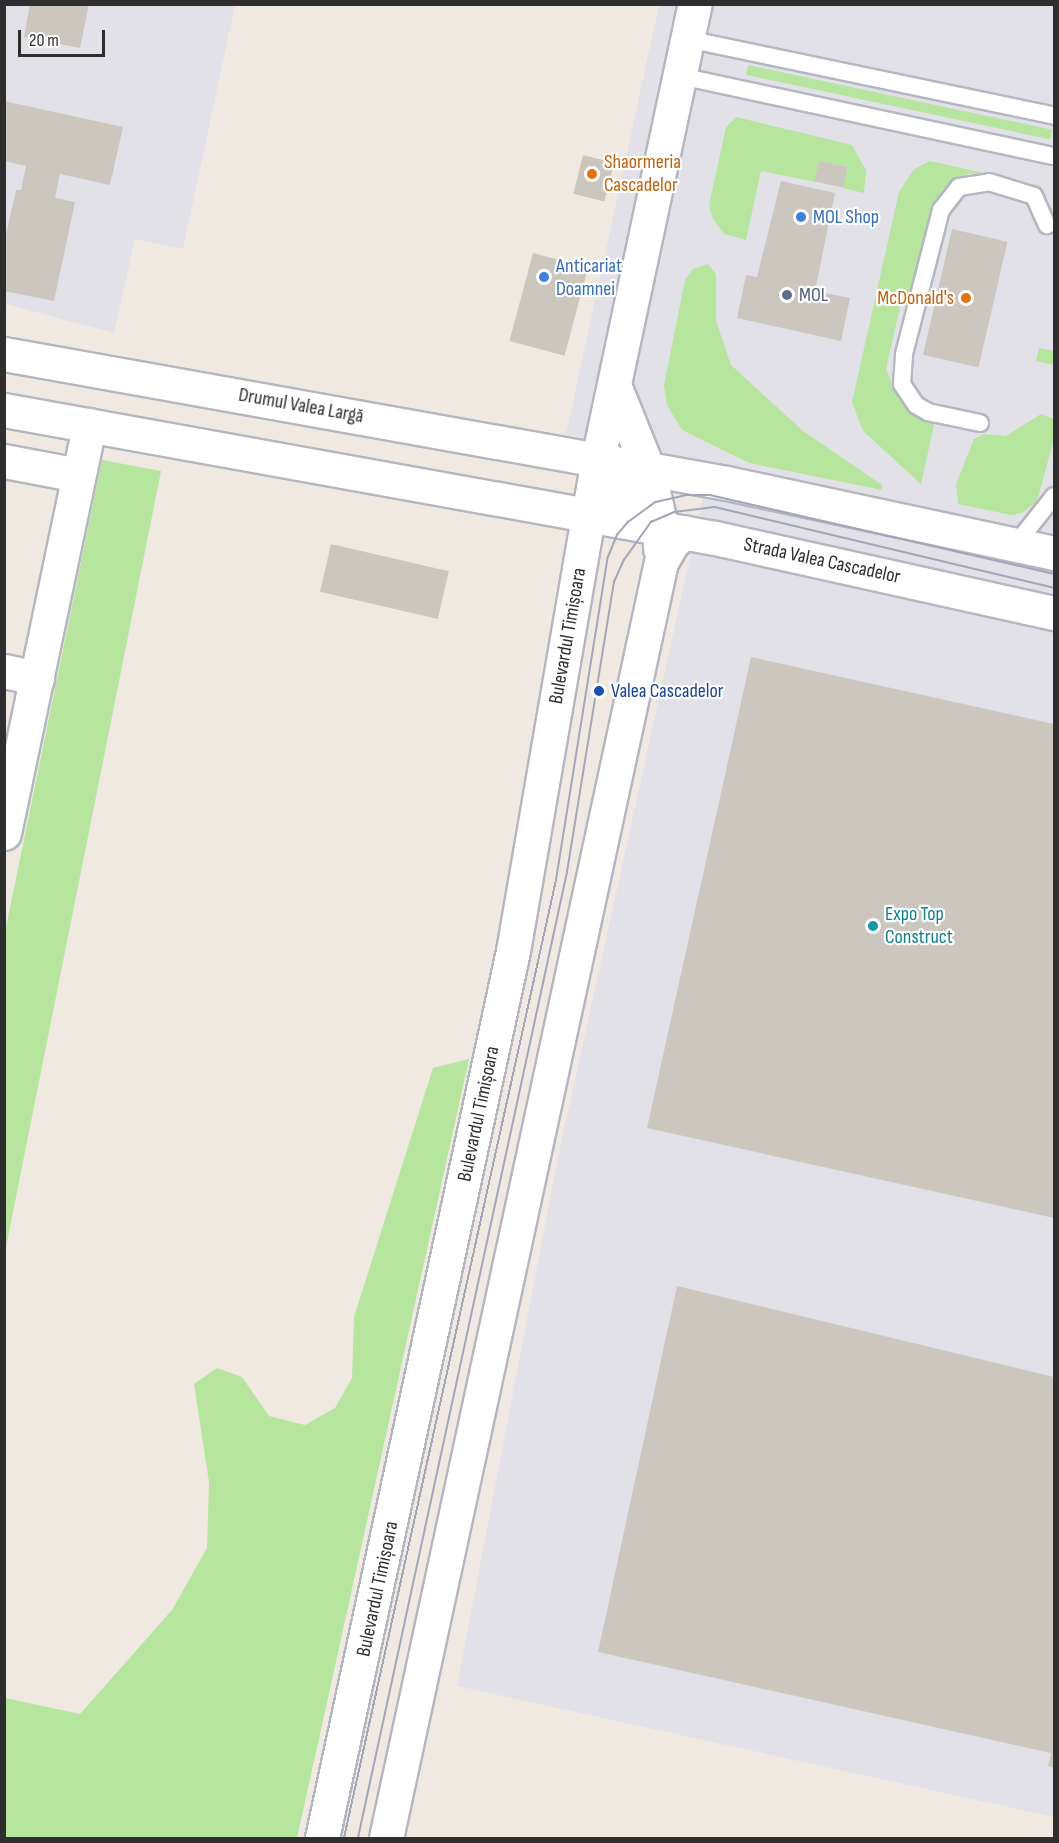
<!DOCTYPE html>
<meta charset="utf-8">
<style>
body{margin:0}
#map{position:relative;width:1059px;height:1843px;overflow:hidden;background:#efe9e1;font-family:"Sofia Sans Condensed",sans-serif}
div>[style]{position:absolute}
.industrial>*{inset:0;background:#e3e1e8}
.green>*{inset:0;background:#b6e59e;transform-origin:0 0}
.building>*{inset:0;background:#cbc7bf;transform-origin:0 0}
.roads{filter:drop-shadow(2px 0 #b4b7c1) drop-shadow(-2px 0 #b4b7c1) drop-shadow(0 2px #b4b7c1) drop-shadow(0 -2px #b4b7c1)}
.lane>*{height:16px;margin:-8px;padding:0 8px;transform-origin:8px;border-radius:8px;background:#fff}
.street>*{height:33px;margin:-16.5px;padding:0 16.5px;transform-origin:16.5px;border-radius:16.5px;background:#fff}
.secondary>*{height:33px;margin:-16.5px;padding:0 16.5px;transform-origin:16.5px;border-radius:16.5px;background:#fff}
.tram>*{height:1.5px;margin:-0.75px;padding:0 0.75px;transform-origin:0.75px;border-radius:0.75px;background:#a3a6b8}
.dots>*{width:16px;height:16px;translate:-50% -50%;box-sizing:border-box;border:3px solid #fff;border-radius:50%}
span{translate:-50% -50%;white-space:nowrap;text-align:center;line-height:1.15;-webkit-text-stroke:4.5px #fff;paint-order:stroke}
.food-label{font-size:20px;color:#c56008}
.left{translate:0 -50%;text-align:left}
.right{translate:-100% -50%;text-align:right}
.shop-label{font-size:20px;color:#366cbe}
.service-label{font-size:20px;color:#4e5e75}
.street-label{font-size:20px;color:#2e2e2e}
.transit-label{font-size:20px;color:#164399}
.culture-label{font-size:20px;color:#0d838f}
.frame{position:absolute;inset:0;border:6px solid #2e2e2e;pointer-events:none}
.scale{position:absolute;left:18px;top:30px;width:87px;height:27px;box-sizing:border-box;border:3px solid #2e2e2e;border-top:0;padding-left:8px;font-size:18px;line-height:21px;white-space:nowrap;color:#2e2e2e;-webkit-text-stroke:4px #fff;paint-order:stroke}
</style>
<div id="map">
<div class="industrial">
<div style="clip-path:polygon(4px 5px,235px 5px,183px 249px,135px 239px,114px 333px,5px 304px)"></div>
<div style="clip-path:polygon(659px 5px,1054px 5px,1054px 1817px,457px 1686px,558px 1157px,710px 466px,566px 434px)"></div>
</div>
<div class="green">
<div style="left:748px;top:65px;width:311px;height:10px;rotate:12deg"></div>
<div style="clip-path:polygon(736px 117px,852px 145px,866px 170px,864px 193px,842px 188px,846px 167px,819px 162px,815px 182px,761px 171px,746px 240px,724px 234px,713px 219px,709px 205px,726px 127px)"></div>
<div style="clip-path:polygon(930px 161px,1041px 186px,1040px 190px,972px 173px,954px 178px,942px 190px,913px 291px,902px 299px,886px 369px,897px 394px,935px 421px,921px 484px,863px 431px,852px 402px,899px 192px,914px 169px)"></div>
<div style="clip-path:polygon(708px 264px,716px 274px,716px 321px,731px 365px,803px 431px,882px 485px,882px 490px,749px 463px,682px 430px,667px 405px,664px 385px,685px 280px,693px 269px)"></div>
<div style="clip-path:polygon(1039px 348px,1054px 351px,1054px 365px,1036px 361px)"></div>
<div style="clip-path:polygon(1041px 414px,1054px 419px,1054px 439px,1037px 501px,1022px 513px,1011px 515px,958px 504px,956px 484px,974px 439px,985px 434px,1006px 436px)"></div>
<div style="clip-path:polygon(102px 460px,161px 471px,5px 1252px,5px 932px)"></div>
<div style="clip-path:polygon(469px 1059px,297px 1838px,5px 1838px,5px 1698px,80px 1714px,172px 1610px,207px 1548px,209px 1482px,194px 1384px,217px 1368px,242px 1377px,269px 1416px,305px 1425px,335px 1408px,352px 1378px,354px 1317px,433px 1068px)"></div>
</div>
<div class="building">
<div style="clip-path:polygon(30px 4px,89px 4px,80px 48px,24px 37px)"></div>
<div style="clip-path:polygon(4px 101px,123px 127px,110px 185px,60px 174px,55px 198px,75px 202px,54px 301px,4px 291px,4px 243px,16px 190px,21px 190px,26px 166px,4px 161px)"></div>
<div style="left:583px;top:155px;width:32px;height:40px;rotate:14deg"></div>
<div style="left:819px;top:161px;width:29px;height:21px;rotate:12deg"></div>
<div style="clip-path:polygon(781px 181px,835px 193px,815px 291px,850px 298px,841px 341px,737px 318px,746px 275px,757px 277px)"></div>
<div style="left:952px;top:229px;width:57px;height:129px;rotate:13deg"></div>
<div style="left:533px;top:253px;width:57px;height:91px;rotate:15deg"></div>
<div style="left:331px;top:544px;width:121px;height:49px;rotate:13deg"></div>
<div style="clip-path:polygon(751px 657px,1054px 724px,1054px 1218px,647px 1128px)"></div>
<div style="clip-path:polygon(677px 1286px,1054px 1377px,1054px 1768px,1048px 1766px,1051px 1753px,598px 1652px)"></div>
</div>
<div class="roads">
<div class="lane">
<div style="left:687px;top:39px;width:375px;rotate:11.8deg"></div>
<div style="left:680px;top:76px;width:382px;rotate:12.1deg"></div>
<div style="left:980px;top:423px;width:53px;rotate:-168.1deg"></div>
<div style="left:928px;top:412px;width:14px;rotate:-150deg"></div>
<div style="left:916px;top:405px;width:25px;rotate:-124deg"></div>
<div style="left:902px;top:384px;width:30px;rotate:-86deg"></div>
<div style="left:904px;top:354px;width:149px;rotate:-75.6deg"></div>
<div style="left:941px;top:210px;width:29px;rotate:-52deg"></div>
<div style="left:959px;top:187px;width:30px;rotate:-9deg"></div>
<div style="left:989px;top:182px;width:47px;rotate:17.3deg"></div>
<div style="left:1034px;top:196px;width:32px;rotate:66deg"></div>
<div style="left:1016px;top:544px;width:61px;rotate:-51.6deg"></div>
</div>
<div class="street">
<div style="left:4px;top:461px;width:75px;rotate:10.7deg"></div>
<div style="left:4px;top:671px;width:34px;rotate:12deg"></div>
<div style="left:4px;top:833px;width:417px;rotate:-78.2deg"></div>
</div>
<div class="secondary">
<div style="left:4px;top:354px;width:734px;rotate:10.12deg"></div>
<div style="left:727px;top:483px;width:334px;rotate:12.1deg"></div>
<div style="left:614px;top:385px;width:91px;rotate:68deg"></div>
<div style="left:648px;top:469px;width:50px;rotate:77.3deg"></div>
<div style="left:659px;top:518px;width:31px;rotate:88deg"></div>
<div style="left:4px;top:410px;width:722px;rotate:10.21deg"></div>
<div style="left:715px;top:538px;width:347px;rotate:12.5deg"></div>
<div style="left:598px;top:459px;width:47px;rotate:55.3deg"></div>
<div style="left:625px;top:498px;width:44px;rotate:41.3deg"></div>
<div style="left:322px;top:1838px;width:907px;rotate:-77.85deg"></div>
<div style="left:513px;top:951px;width:499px;rotate:-80.2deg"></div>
<div style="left:598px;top:459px;width:465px;rotate:-78deg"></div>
<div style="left:386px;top:1838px;width:1305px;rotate:-77.84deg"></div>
<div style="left:661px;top:562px;width:22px;rotate:-60deg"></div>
<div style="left:672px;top:543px;width:16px;rotate:-43deg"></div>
</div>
</div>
<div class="tram">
<div style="left:344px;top:1838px;width:981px;rotate:-77.52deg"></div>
<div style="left:556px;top:880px;width:327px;rotate:-80.9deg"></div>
<div style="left:608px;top:557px;width:24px;rotate:-68deg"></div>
<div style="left:617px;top:535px;width:17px;rotate:-50deg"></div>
<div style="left:628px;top:522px;width:34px;rotate:-36deg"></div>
<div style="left:656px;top:502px;width:32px;rotate:-13deg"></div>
<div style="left:687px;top:495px;width:23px"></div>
<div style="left:710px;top:495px;width:353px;rotate:12.9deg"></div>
<div style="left:358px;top:1838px;width:988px;rotate:-77.79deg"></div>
<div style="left:567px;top:872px;width:294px;rotate:-80.8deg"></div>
<div style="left:614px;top:582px;width:24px;rotate:-66deg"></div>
<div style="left:624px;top:560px;width:47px;rotate:-54.6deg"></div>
<div style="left:651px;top:522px;width:25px;rotate:-23deg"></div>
<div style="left:674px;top:512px;width:41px;rotate:-7deg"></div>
<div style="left:715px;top:507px;width:349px;rotate:13.4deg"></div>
</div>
<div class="dots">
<div style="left:592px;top:174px;background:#e8710a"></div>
<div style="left:801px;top:217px;background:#3f7fe0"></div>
<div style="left:544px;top:277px;background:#3f7fe0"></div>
<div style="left:787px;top:295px;background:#5c6f8a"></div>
<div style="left:966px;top:298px;background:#e8710a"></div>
<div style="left:599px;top:691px;background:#1a4fb4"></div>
<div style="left:873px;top:926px;background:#0f9aa8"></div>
</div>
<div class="food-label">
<span class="left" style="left:604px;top:174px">Shaormeria<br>Cascadelor</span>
<span class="right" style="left:954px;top:298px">McDonald's</span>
</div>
<div class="shop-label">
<span class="left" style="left:813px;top:217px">MOL Shop</span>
<span class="left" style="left:556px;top:278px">Anticariat<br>Doamnei</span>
</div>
<div class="service-label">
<span class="left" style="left:799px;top:295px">MOL</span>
</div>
<div class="street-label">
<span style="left:301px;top:406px;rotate:10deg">Drumul Valea Largă</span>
<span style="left:822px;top:561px;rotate:12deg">Strada Valea Cascadelor</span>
<span style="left:568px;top:636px;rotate:-80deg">Bulevardul Timișoara</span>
<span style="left:479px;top:1114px;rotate:-78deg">Bulevardul Timișoara</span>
<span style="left:378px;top:1589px;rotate:-78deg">Bulevardul Timișoara</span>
</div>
<div class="transit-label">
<span class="left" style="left:611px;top:691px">Valea Cascadelor</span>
</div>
<div class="culture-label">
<span class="left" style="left:885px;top:926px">Expo Top<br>Construct</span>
</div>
<div class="frame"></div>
<div class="scale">20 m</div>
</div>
